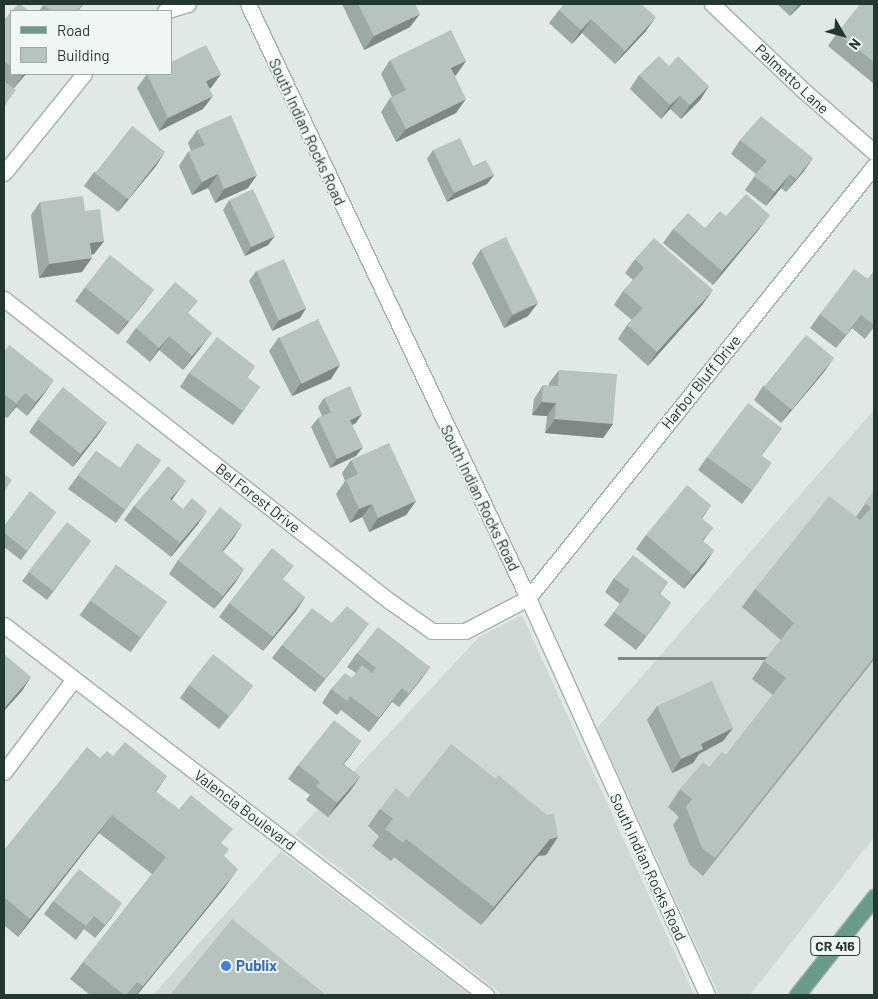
<!DOCTYPE html>
<style>
body{margin:0}
#map{position:relative;width:878px;height:999px;overflow:hidden;background:#e0e9e5;font-family:Barlow,sans-serif}
div>[style]{position:absolute}
.built>*{inset:0;background:#ced9d3}
.roads{filter:drop-shadow(1px 0 #a3b0ab) drop-shadow(-1px 0 #a3b0ab) drop-shadow(0 1px #a3b0ab) drop-shadow(0 -1px #a3b0ab)}
.minor>*{height:15px;margin:-7.5px;padding:0 7.5px;transform-origin:7.5px;border-radius:7.5px;background:#fff}
.tertiary>*{height:15px;margin:-7.5px;padding:0 7.5px;transform-origin:7.5px;border-radius:7.5px;background:#fff}
.primary>*{height:15px;margin:-7.5px;padding:0 7.5px;transform-origin:7.5px;border-radius:7.5px;background:#699b8b}
.wall>*{inset:0;background:#9da9a3;transform-origin:0 0}
.shaded-wall>*{inset:0;background:#7f8984;transform-origin:0 0}
.building>*{inset:0;background:#b6c4bd;transform-origin:0 0}
.dots>*{width:14px;height:14px;translate:-50% -50%;box-sizing:border-box;border:2px solid #f0f6f3;border-radius:50%}
span{translate:-50% -50%;white-space:nowrap;text-align:center;line-height:1.15;-webkit-text-stroke:4px #f0f6f3;paint-order:stroke}
.shield-label span{padding:1px 4px;background:#f0f6f3;border:1px solid;border-radius:4px;-webkit-text-stroke-width:0}
.shield-label{font-size:14px;color:#223831;font-weight:700}
.street-label{font-size:15px;color:#223831}
.shop-label{font-size:15px;color:#366cbe;font-weight:700}
.left{translate:0 -50%;text-align:left}
.frame{position:absolute;inset:0;border:5px solid #223831;pointer-events:none}
.legend{position:absolute;left:10px;top:10px;width:162px;height:65px;box-sizing:border-box;background:#f0f6f3;border:1px solid #9eaaa5;margin:0;padding:6px 9px;list-style:none;font-size:15px;color:#223831}
.legend li{display:flex;align-items:center;gap:10px;height:25px}
.legend b{width:25px;border:1px solid #9eaaa5}
.north{position:absolute;left:818px;top:10px;width:50px;height:50px;-webkit-text-stroke:4px #f0f6f3;paint-order:stroke;rotate:128deg;font-size:14px;font-weight:700;line-height:20px;text-align:center;color:#223831}
.north::after{content:'';display:block;margin:auto;width:18px;height:22px;background:#223831;clip-path:polygon(50% 0,100% 100%,50% 72%,0 100%)}
</style>
<div id="map">
<div class="built">
<div style="clip-path:polygon(874px 410px,874px 837px,750px 995px,719px 995px,597px 728px)"></div>
<div style="clip-path:polygon(522px 615px,694px 995px,503px 995px,295px 834px,479px 637px)"></div>
<div style="clip-path:polygon(281px 851px,470px 995px,153px 995px)"></div>
</div>
<div class="roads">
<div class="minor">
<div style="left:712px;top:4px;width:125px;rotate:43.4deg"></div>
<div style="left:803px;top:90px;width:94px;rotate:41.1deg"></div>
<div style="left:165px;top:11px;width:24px;rotate:-17deg"></div>
<div style="left:4px;top:173px;width:127px;rotate:-51.1deg"></div>
<div style="left:4px;top:299px;width:492px;rotate:38.1deg"></div>
<div style="left:391px;top:602px;width:50px;rotate:35.3deg"></div>
<div style="left:432px;top:631px;width:33px"></div>
<div style="left:465px;top:631px;width:71px;rotate:-27.6deg"></div>
<div style="left:528px;top:598px;width:553px;rotate:-51.31deg"></div>
<div style="left:4px;top:625px;width:608px;rotate:37.51deg"></div>
<div style="left:4px;top:772px;width:116px;rotate:-53deg"></div>
</div>
<div class="tertiary">
<div style="left:248px;top:4px;width:657px;rotate:64.76deg"></div>
<div style="left:528px;top:598px;width:435px;rotate:65.7deg"></div>
</div>
<div class="primary">
<div style="left:797px;top:995px;width:125px;rotate:-51.8deg"></div>
</div>
</div>
<div class="wall">
<div style="clip-path:polygon(44px 4px,84px 4px,78px 11px,39px 11px)"></div>
<div style="clip-path:polygon(342px 4px,415px 4px,410px 27px,364px 50px)"></div>
<div style="clip-path:polygon(777px 4px,802px 4px,790px 16px)"></div>
<div style="clip-path:polygon(874px 4px,874px 84px,828px 46px,837px 33px)"></div>
<div style="clip-path:polygon(559px 10px,646px 31px,615px 64px,582px 33px,572px 44px,549px 23px)"></div>
<div style="clip-path:polygon(11px 12px,11px 74px,26px 74px,14px 88px,4px 107px,4px 21px)"></div>
<div style="clip-path:polygon(390px 60px,466px 61px,456px 75px,454px 76px,456px 113px,396px 142px,381px 112px,390px 98px,392px 97px,381px 74px)"></div>
<div style="clip-path:polygon(669px 66px,709px 86px,700px 100px,681px 119px,670px 109px,661px 119px,630px 89px,639px 75px)"></div>
<div style="clip-path:polygon(147px 74px,211px 88px,209px 88px,203px 109px,159px 131px,137px 88px)"></div>
<div style="clip-path:polygon(197px 130px,248px 188px,215px 203px,208px 188px,192px 195px,179px 166px,188px 152px,191px 151px,188px 143px)"></div>
<div style="clip-path:polygon(740px 140px,813px 158px,804px 171px,786px 192px,781px 188px,766px 206px,745px 190px,756px 174px,731px 154px)"></div>
<div style="clip-path:polygon(433px 150px,473px 166px,494px 175px,487px 184px,447px 202px,427px 159px)"></div>
<div style="clip-path:polygon(156px 166px,118px 212px,84px 186px,94px 172px)"></div>
<div style="clip-path:polygon(229px 200px,268px 245px,245px 256px,223px 210px)"></div>
<div style="clip-path:polygon(40px 202px,85px 211px,104px 241px,94px 254px,91px 255px,82px 272px,39px 278px,31px 215px)"></div>
<div style="clip-path:polygon(726px 216px,760px 228px,713px 285px,663px 243px,673px 229px,705px 228px)"></div>
<div style="clip-path:polygon(481px 249px,528px 316px,504px 328px,472px 263px)"></div>
<div style="clip-path:polygon(635px 259px,703px 304px,648px 366px,618px 339px,627px 325px,632px 320px,614px 305px,623px 291px,633px 280px,625px 273px)"></div>
<div style="clip-path:polygon(256px 271px,306px 308px,300px 318px,272px 331px,249px 281px)"></div>
<div style="clip-path:polygon(874px 271px,874px 327px,865px 339px,852px 328px,836px 348px,810px 328px,820px 314px,868px 279px)"></div>
<div style="clip-path:polygon(85px 287px,154px 289px,144px 303px,118px 335px,75px 301px)"></div>
<div style="clip-path:polygon(190px 314px,202px 346px,183px 370px,159px 350px,150px 362px,126px 342px,136px 328px)"></div>
<div style="clip-path:polygon(279px 337px,331px 379px,292px 396px,269px 351px)"></div>
<div style="clip-path:polygon(4px 352px,44px 394px,27px 416px,16px 407px,7px 418px,4px 416px)"></div>
<div style="clip-path:polygon(255px 366px,247px 378px,260px 387px,233px 425px,180px 387px,189px 373px)"></div>
<div style="clip-path:polygon(559px 370px,613px 424px,603px 438px,545px 433px,547px 416px,532px 415px,534px 399px,543px 385px,549px 386px,549px 383px)"></div>
<div style="clip-path:polygon(824px 372px,781px 423px,754px 400px,763px 386px)"></div>
<div style="clip-path:polygon(324px 398px,356px 423px,352px 425px,356px 456px,330px 468px,311px 427px,318px 418px,322px 416px,318px 407px)"></div>
<div style="clip-path:polygon(38px 419px,107px 422px,97px 436px,73px 467px,29px 432px)"></div>
<div style="clip-path:polygon(782px 428px,762px 455px,762px 477px,742px 504px,698px 470px,707px 457px)"></div>
<div style="clip-path:polygon(96px 451px,120px 468px,161px 460px,116px 523px,68px 489px)"></div>
<div style="clip-path:polygon(351px 460px,416px 501px,406px 515px,369px 532px,362px 517px,350px 523px,336px 494px,345px 481px,342px 473px)"></div>
<div style="clip-path:polygon(874px 491px,874px 660px,703px 876px,690px 865px,673px 825px,679px 817px,668px 807px,680px 789px,726px 755px,773px 695px,752px 679px,764px 661px,781px 640px,742px 607px,755px 589px,856px 517px)"></div>
<div style="clip-path:polygon(176px 494px,172px 500px,183px 509px,198px 524px,171px 557px,124px 520px,134px 506px)"></div>
<div style="clip-path:polygon(711px 505px,702px 519px,713px 528px,703px 541px,705px 564px,684px 589px,636px 549px,646px 535px)"></div>
<div style="clip-path:polygon(56px 512px,21px 560px,4px 547px,4px 526px)"></div>
<div style="clip-path:polygon(242px 525px,222px 552px,235px 583px,214px 609px,169px 574px,178px 560px)"></div>
<div style="clip-path:polygon(91px 541px,47px 600px,22px 581px,29px 572px)"></div>
<div style="left:116px;top:565px;width:63px;height:62px;rotate:36deg"></div>
<div style="clip-path:polygon(614px 578px,668px 582px,660px 594px,671px 603px,636px 650px,604px 625px,620px 604px,605px 592px)"></div>
<div style="clip-path:polygon(305px 597px,296px 611px,263px 651px,219px 617px,229px 603px)"></div>
<div style="clip-path:polygon(332px 623px,359px 637px,315px 692px,272px 658px,282px 645px)"></div>
<div style="clip-path:polygon(357px 653px,430px 667px,420px 681px,399px 707px,392px 702px,369px 732px,341px 710px,337px 715px,322px 703px,331px 689px,352px 678px,356px 673px,347px 667px)"></div>
<div style="clip-path:polygon(189px 685px,253px 685px,219px 729px,180px 698px)"></div>
<div style="clip-path:polygon(657px 706px,733px 728px,723px 741px,699px 754px,693px 763px,672px 773px,647px 720px)"></div>
<div style="clip-path:polygon(361px 741px,344px 764px,360px 777px,350px 791px,328px 817px,306px 800px,310px 795px,288px 779px,298px 765px)"></div>
<div style="clip-path:polygon(113px 756px,167px 776px,156px 792px,222px 844px,224px 857px,225px 887px,137px 995px,90px 995px,70px 979px,83px 962px,152px 874px,99px 833px,18px 937px,4px 925px,4px 850px,100px 758px)"></div>
<div style="clip-path:polygon(408px 798px,558px 837px,546px 855px,538px 856px,481px 925px,394px 857px,391px 861px,372px 846px,379px 836px,368px 826px,380px 809px)"></div>
<div style="clip-path:polygon(53px 901px,112px 917px,95px 938px,84px 929px,76px 940px,44px 914px)"></div>
</div>
<div class="shaded-wall">
<div style="clip-path:polygon(799px 4px,802px 4px,790px 16px)"></div>
<div style="clip-path:polygon(420px 14px,410px 27px,364px 50px,374px 36px)"></div>
<div style="clip-path:polygon(656px 17px,646px 31px,615px 64px,625px 51px)"></div>
<div style="clip-path:polygon(591px 19px,582px 33px,572px 44px,581px 30px)"></div>
<div style="clip-path:polygon(466px 61px,456px 75px,441px 82px,451px 68px)"></div>
<div style="clip-path:polygon(24px 74px,26px 74px,13px 89px)"></div>
<div style="clip-path:polygon(221px 74px,211px 88px,196px 95px,206px 81px)"></div>
<div style="clip-path:polygon(709px 86px,700px 100px,681px 119px,690px 105px)"></div>
<div style="clip-path:polygon(213px 96px,203px 109px,159px 131px,168px 118px)"></div>
<div style="clip-path:polygon(680px 96px,670px 109px,661px 119px,670px 105px)"></div>
<div style="clip-path:polygon(466px 99px,456px 113px,396px 142px,406px 129px)"></div>
<div style="clip-path:polygon(165px 152px,156px 166px,118px 212px,127px 198px)"></div>
<div style="clip-path:polygon(813px 158px,804px 171px,786px 192px,796px 179px)"></div>
<div style="clip-path:polygon(218px 174px,208px 188px,192px 195px,202px 182px)"></div>
<div style="clip-path:polygon(790px 174px,781px 188px,766px 206px,775px 192px)"></div>
<div style="clip-path:polygon(257px 175px,248px 188px,215px 203px,224px 189px)"></div>
<div style="clip-path:polygon(494px 175px,487px 184px,447px 202px,454px 193px)"></div>
<div style="clip-path:polygon(770px 215px,760px 228px,713px 285px,722px 271px)"></div>
<div style="clip-path:polygon(275px 236px,268px 245px,245px 256px,251px 247px)"></div>
<div style="clip-path:polygon(104px 241px,94px 254px,80px 256px,90px 243px)"></div>
<div style="clip-path:polygon(92px 258px,82px 272px,39px 278px,49px 264px)"></div>
<div style="clip-path:polygon(154px 289px,144px 303px,118px 335px,128px 321px)"></div>
<div style="clip-path:polygon(713px 290px,703px 304px,648px 366px,657px 352px)"></div>
<div style="clip-path:polygon(538px 303px,528px 316px,504px 328px,513px 314px)"></div>
<div style="clip-path:polygon(306px 308px,300px 318px,272px 331px,278px 321px)"></div>
<div style="clip-path:polygon(861px 315px,852px 328px,836px 348px,846px 335px)"></div>
<div style="clip-path:polygon(212px 333px,202px 346px,183px 370px,192px 356px)"></div>
<div style="clip-path:polygon(169px 336px,159px 350px,150px 362px,159px 348px)"></div>
<div style="clip-path:polygon(834px 358px,824px 372px,781px 423px,791px 409px)"></div>
<div style="clip-path:polygon(340px 365px,331px 379px,292px 396px,301px 383px)"></div>
<div style="clip-path:polygon(54px 380px,44px 394px,27px 416px,36px 402px)"></div>
<div style="clip-path:polygon(25px 393px,16px 407px,7px 418px,17px 404px)"></div>
<div style="clip-path:polygon(542px 402px,556px 403px,547px 416px,532px 415px)"></div>
<div style="clip-path:polygon(362px 414px,356px 423px,343px 429px,350px 420px)"></div>
<div style="clip-path:polygon(555px 419px,613px 424px,603px 438px,545px 433px)"></div>
<div style="clip-path:polygon(107px 422px,97px 436px,73px 467px,82px 453px)"></div>
<div style="clip-path:polygon(363px 447px,356px 456px,330px 468px,337px 459px)"></div>
<div style="clip-path:polygon(186px 481px,176px 494px,161px 513px,170px 499px)"></div>
<div style="clip-path:polygon(416px 501px,406px 515px,369px 532px,378px 518px)"></div>
<div style="clip-path:polygon(372px 504px,362px 517px,350px 523px,359px 509px)"></div>
<div style="clip-path:polygon(207px 511px,198px 524px,171px 557px,180px 543px)"></div>
<div style="clip-path:polygon(242px 525px,233px 539px,212px 565px,222px 551px)"></div>
<div style="clip-path:polygon(714px 550px,705px 564px,684px 589px,693px 575px)"></div>
<div style="clip-path:polygon(244px 569px,235px 583px,214px 609px,223px 596px)"></div>
<div style="clip-path:polygon(305px 597px,296px 611px,263px 651px,273px 637px)"></div>
<div style="clip-path:polygon(671px 603px,661px 617px,636px 650px,646px 636px)"></div>
<div style="clip-path:polygon(369px 624px,359px 637px,315px 692px,325px 679px)"></div>
<div style="left:874px;top:657px;width:3px;height:256px;rotate:90deg"></div>
<div style="clip-path:polygon(430px 667px,420px 681px,399px 707px,409px 694px)"></div>
<div style="clip-path:polygon(31px 677px,22px 691px,4px 711px,4px 708px)"></div>
<div style="clip-path:polygon(253px 685px,243px 699px,219px 729px,229px 716px)"></div>
<div style="clip-path:polygon(402px 688px,392px 702px,369px 732px,379px 718px)"></div>
<div style="clip-path:polygon(733px 728px,723px 741px,699px 754px,693px 763px,672px 773px,681px 759px,701px 744px)"></div>
<div style="clip-path:polygon(361px 741px,351px 755px,333px 777px,343px 764px)"></div>
<div style="clip-path:polygon(360px 777px,350px 791px,328px 817px,337px 803px)"></div>
<div style="clip-path:polygon(112px 815px,99px 833px,18px 937px,30px 919px)"></div>
<div style="clip-path:polygon(558px 837px,546px 855px,538px 856px,481px 925px,494px 907px,550px 839px)"></div>
<div style="clip-path:polygon(238px 869px,225px 887px,137px 995px,136px 995px,143px 986px)"></div>
<div style="clip-path:polygon(122px 903px,112px 917px,95px 938px,105px 925px)"></div>
</div>
<div class="building">
<div style="clip-path:polygon(18px 4px,20px 4px,29px 11px,12px 11px)"></div>
<div style="clip-path:polygon(45px 4px,83px 4px,77px 11px,51px 11px,43px 5px)"></div>
<div style="clip-path:polygon(358px 4px,415px 4px,420px 14px,374px 36px)"></div>
<div style="clip-path:polygon(564px 4px,641px 4px,656px 17px,625px 51px,591px 19px,581px 30px,559px 10px)"></div>
<div style="clip-path:polygon(860px 4px,874px 4px,874px 62px,837px 33px)"></div>
<div style="clip-path:polygon(11px 12px,11px 67px,4px 61px,4px 21px)"></div>
<div style="clip-path:polygon(451px 30px,466px 61px,451px 68px,466px 99px,406px 129px,390px 98px,406px 90px,390px 60px)"></div>
<div style="clip-path:polygon(206px 45px,221px 74px,206px 81px,213px 96px,168px 118px,147px 74px,171px 74px,171px 62px)"></div>
<div style="clip-path:polygon(659px 56px,669px 66px,678px 56px,709px 86px,690px 105px,680px 96px,670px 105px,639px 75px)"></div>
<div style="clip-path:polygon(4px 81px,16px 90px,4px 106px)"></div>
<div style="clip-path:polygon(231px 115px,257px 175px,224px 189px,218px 174px,202px 182px,188px 152px,205px 145px,197px 130px)"></div>
<div style="clip-path:polygon(761px 116px,813px 158px,796px 179px,790px 174px,775px 192px,754px 176px,767px 161px,740px 140px)"></div>
<div style="left:132px;top:126px;width:42px;height:60px;rotate:38deg"></div>
<div style="clip-path:polygon(460px 138px,473px 166px,486px 160px,494px 175px,454px 193px,433px 150px)"></div>
<div style="left:253px;top:189px;width:52px;height:26px;rotate:65deg"></div>
<div style="clip-path:polygon(746px 194px,770px 215px,722px 271px,673px 229px,688px 213px,705px 228px,720px 211px,726px 216px)"></div>
<div style="clip-path:polygon(83px 196px,85px 211px,100px 209px,104px 241px,90px 243px,92px 258px,49px 264px,40px 202px)"></div>
<div style="left:506px;top:237px;width:73px;height:28px;rotate:64deg"></div>
<div style="clip-path:polygon(654px 238px,713px 290px,657px 352px,627px 325px,643px 308px,623px 291px,644px 268px,635px 259px)"></div>
<div style="left:110px;top:255px;width:56px;height:41px;rotate:38deg"></div>
<div style="left:284px;top:259px;width:54px;height:30px;rotate:66deg"></div>
<div style="clip-path:polygon(854px 269px,868px 279px,874px 271px,874px 325px,861px 315px,846px 335px,820px 314px)"></div>
<div style="clip-path:polygon(175px 282px,198px 301px,188px 313px,212px 333px,192px 356px,169px 336px,159px 348px,136px 328px)"></div>
<div style="left:318px;top:319px;width:51px;height:43px;rotate:64deg"></div>
<div style="left:806px;top:335px;width:36px;height:67px;rotate:39deg"></div>
<div style="clip-path:polygon(217px 337px,255px 366px,247px 377px,260px 387px,243px 411px,189px 373px)"></div>
<div style="clip-path:polygon(9px 345px,54px 380px,36px 402px,25px 393px,17px 404px,4px 394px,4px 352px)"></div>
<div style="clip-path:polygon(559px 370px,617px 374px,613px 424px,555px 419px,556px 403px,542px 402px,543px 385px,558px 386px)"></div>
<div style="clip-path:polygon(350px 386px,362px 414px,350px 420px,363px 447px,337px 459px,318px 418px,331px 412px,324px 398px)"></div>
<div style="left:63px;top:387px;width:56px;height:41px;rotate:39deg"></div>
<div style="clip-path:polygon(748px 403px,782px 428px,761px 455px,772px 463px,752px 490px,707px 457px)"></div>
<div style="clip-path:polygon(137px 443px,161px 460px,125px 510px,78px 475px,96px 451px,120px 468px)"></div>
<div style="clip-path:polygon(389px 443px,416px 501px,378px 518px,372px 504px,359px 509px,346px 480px,358px 474px,351px 460px)"></div>
<div style="clip-path:polygon(168px 466px,186px 481px,170px 499px,183px 509px,192px 498px,207px 511px,180px 543px,134px 506px)"></div>
<div style="clip-path:polygon(4px 474px,12px 480px,4px 492px)"></div>
<div style="clip-path:polygon(687px 485px,711px 505px,701px 518px,713px 528px,702px 540px,714px 550px,693px 575px,646px 535px)"></div>
<div style="clip-path:polygon(30px 491px,56px 512px,27px 551px,4px 533px,4px 526px)"></div>
<div style="clip-path:polygon(874px 491px,874px 657px,715px 858px,702px 848px,686px 807px,692px 799px,680px 789px,703px 762px,709px 767px,722px 752px,726px 755px,786px 678px,764px 661px,794px 623px,755px 589px,829px 496px,860px 520px,871px 508px,865px 503px)"></div>
<div style="clip-path:polygon(220px 507px,242px 525px,222px 551px,244px 569px,223px 596px,178px 560px)"></div>
<div style="left:67px;top:522px;width:31px;height:63px;rotate:38deg"></div>
<div style="clip-path:polygon(272px 548px,294px 566px,283px 579px,305px 597px,273px 637px,229px 603px)"></div>
<div style="clip-path:polygon(633px 555px,668px 582px,659px 594px,671px 603px,646px 636px,614px 612px,630px 590px,614px 578px)"></div>
<div style="left:116px;top:565px;width:63px;height:44px;rotate:36deg"></div>
<div style="clip-path:polygon(347px 606px,369px 624px,325px 679px,282px 645px,312px 608px,332px 623px)"></div>
<div style="clip-path:polygon(378px 627px,430px 667px,409px 694px,402px 688px,379px 718px,350px 696px,347px 701px,331px 689px,345px 673px,352px 678px,362px 665px,372px 673px,376px 668px,357px 653px)"></div>
<div style="clip-path:polygon(4px 654px,31px 677px,4px 708px)"></div>
<div style="left:213px;top:654px;width:51px;height:39px;rotate:38deg"></div>
<div style="clip-path:polygon(712px 681px,733px 728px,701px 744px,703px 749px,681px 759px,657px 706px)"></div>
<div style="clip-path:polygon(334px 720px,361px 741px,343px 764px,360px 777px,337px 803px,316px 786px,320px 782px,298px 765px)"></div>
<div style="clip-path:polygon(125px 742px,167px 776px,155px 791px,179px 809px,191px 795px,233px 829px,221px 843px,229px 849px,224px 856px,238px 869px,143px 986px,137px 982px,126px 995px,124px 995px,83px 962px,166px 857px,112px 815px,30px 919px,4px 897px,4px 850px,87px 747px,100px 758px,107px 751px,113px 756px)"></div>
<div style="clip-path:polygon(451px 744px,496px 779px,498px 775px,547px 815px,554px 813px,558px 837px,550px 839px,494px 907px,406px 839px,403px 843px,385px 829px,393px 819px,380px 809px,396px 788px,408px 798px)"></div>
<div style="clip-path:polygon(79px 869px,122px 903px,105px 925px,94px 916px,86px 926px,53px 901px)"></div>
<div style="clip-path:polygon(232px 919px,326px 995px,170px 995px)"></div>
</div>
<div class="dots">
<div style="left:226px;top:966px;background:#3f7fe0"></div>
</div>
<div class="shield-label">
<span style="left:835px;top:946px">CR 416</span>
</div>
<div class="street-label">
<span style="left:792px;top:79px;rotate:43deg">Palmetto Lane</span>
<span style="left:307px;top:132px;rotate:65deg">South Indian Rocks Road</span>
<span style="left:701px;top:382px;rotate:-51deg">Harbor Bluff Drive</span>
<span style="left:258px;top:498px;rotate:38deg">Bel Forest Drive</span>
<span style="left:480px;top:498px;rotate:64deg">South Indian Rocks Road</span>
<span style="left:245px;top:810px;rotate:37deg">Valencia Boulevard</span>
<span style="left:648px;top:867px;rotate:65deg">South Indian Rocks Road</span>
</div>
<div class="shop-label">
<span class="left" style="left:236px;top:966px">Publix</span>
</div>
<div class="frame"></div>
<ul class="legend">
<li><b style="height:6px;background:#699b8b"></b>Road</li>
<li><b style="height:14px;background:#b6c4bd"></b>Building</li>
</ul>
<div class="north">N</div>
</div>
